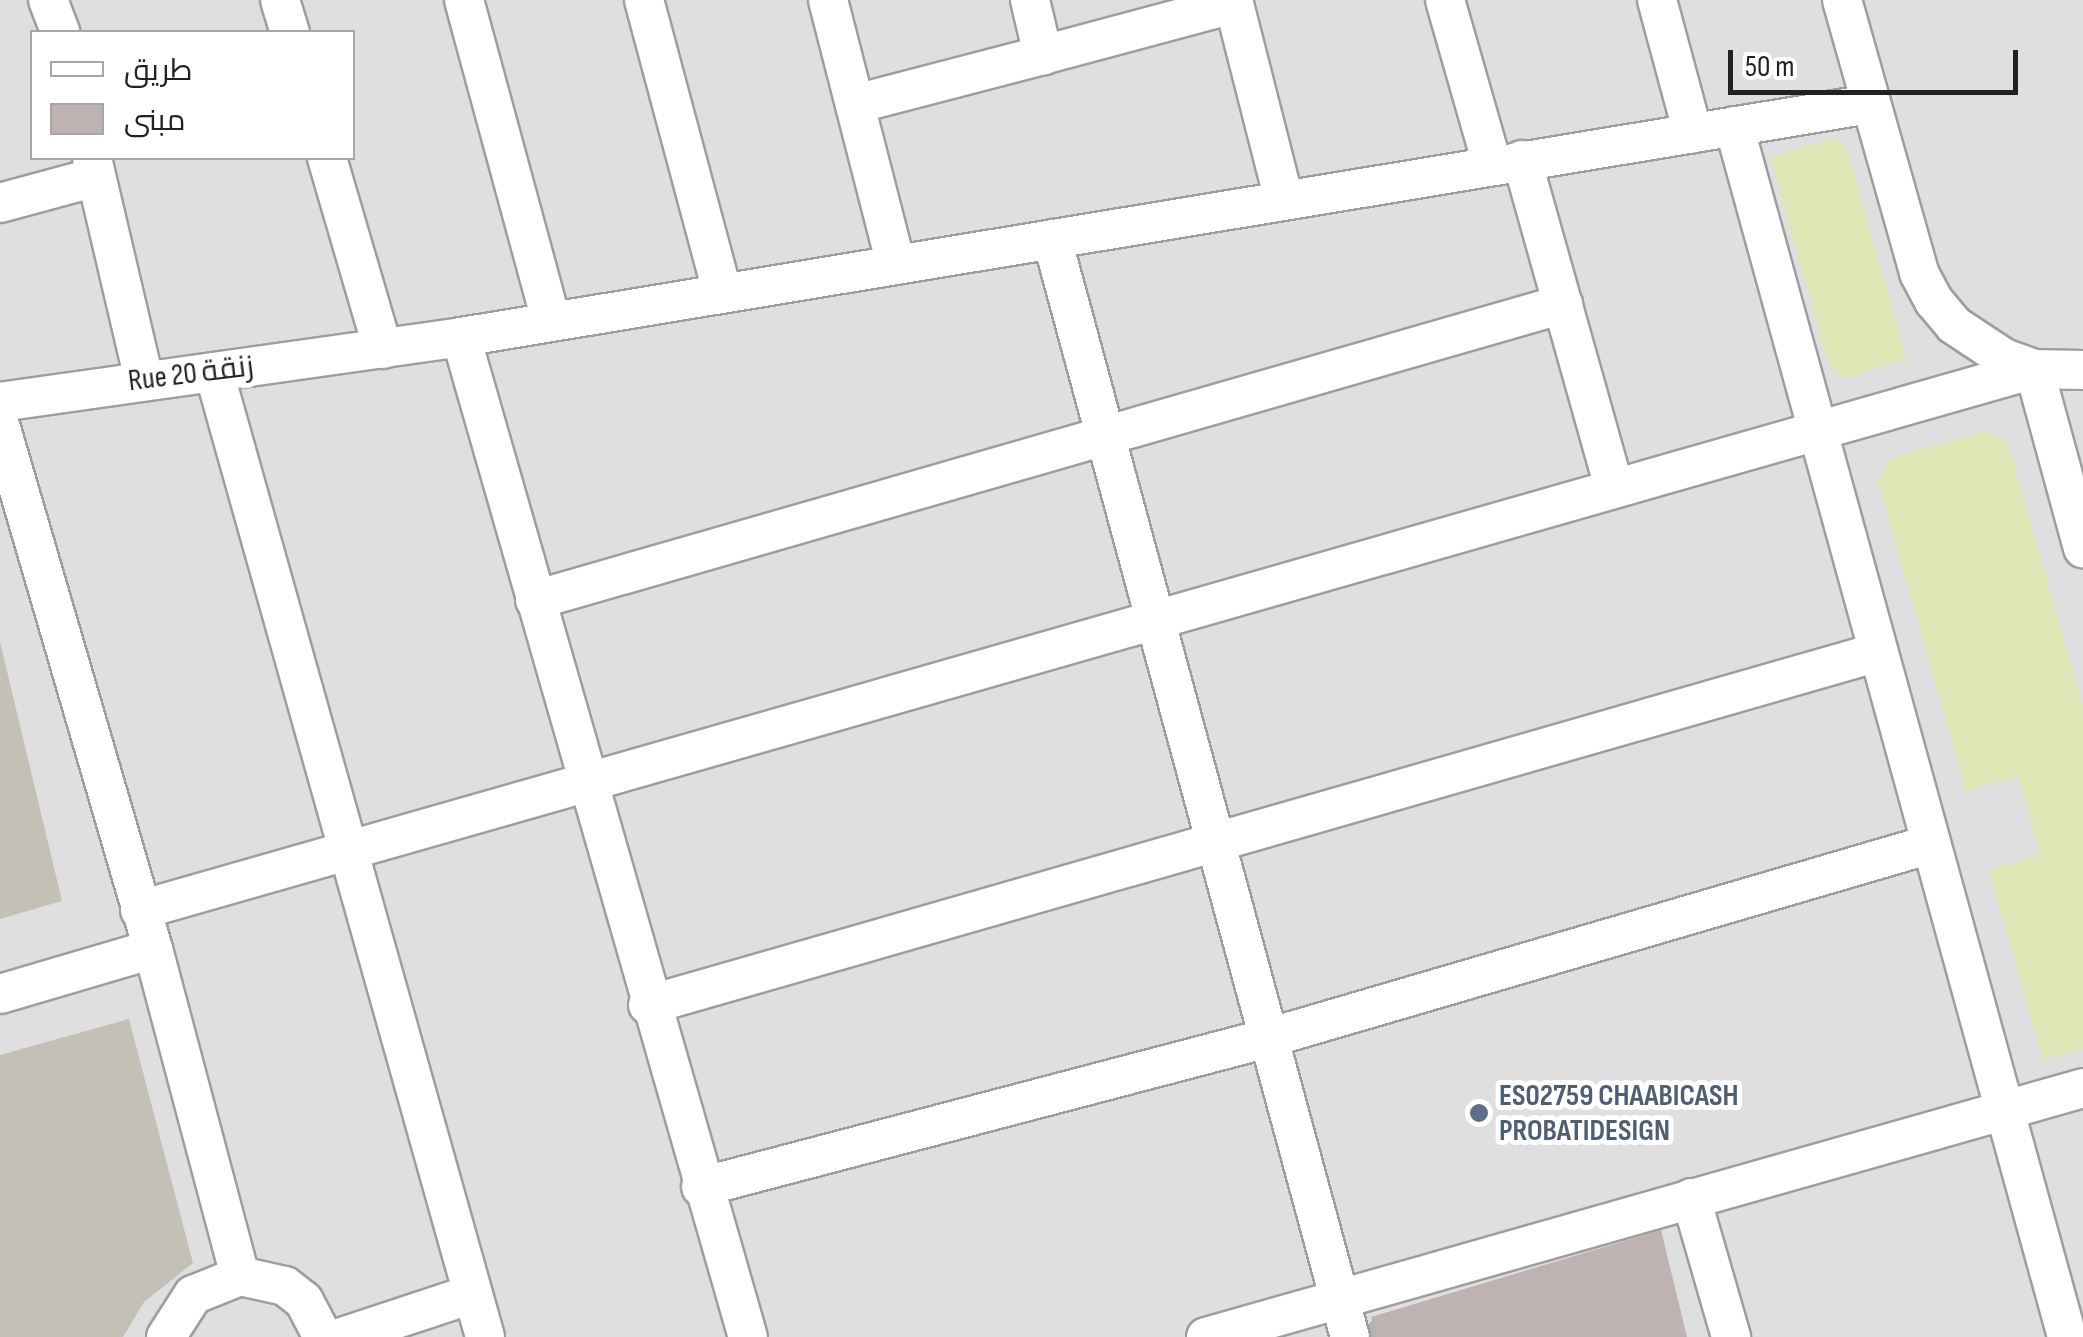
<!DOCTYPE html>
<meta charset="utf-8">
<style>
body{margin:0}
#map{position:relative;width:2083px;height:1337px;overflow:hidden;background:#f1ece9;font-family:"Sofia Sans Condensed",Cairo,sans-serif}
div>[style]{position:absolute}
.residential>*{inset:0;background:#dfdfdf}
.construction>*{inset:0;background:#c5c0b5}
.grass>*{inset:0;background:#dde6b4}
.shadow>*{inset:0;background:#0003}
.building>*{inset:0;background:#beb3b2}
.roads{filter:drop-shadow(2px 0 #9e9e9e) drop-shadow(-2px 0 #9e9e9e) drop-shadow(0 2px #9e9e9e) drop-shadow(0 -2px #9e9e9e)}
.minor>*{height:38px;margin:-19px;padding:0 19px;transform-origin:19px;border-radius:19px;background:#fff}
.dots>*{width:28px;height:28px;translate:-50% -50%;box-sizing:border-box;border:5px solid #fff;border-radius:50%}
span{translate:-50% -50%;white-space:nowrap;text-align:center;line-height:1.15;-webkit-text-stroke:10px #fff;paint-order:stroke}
.street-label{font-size:30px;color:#212121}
.service-label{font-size:30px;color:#4e5e75;font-weight:700}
.left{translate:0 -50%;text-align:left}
.legend{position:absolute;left:30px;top:30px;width:325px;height:130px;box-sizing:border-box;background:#fff;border:2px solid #a6a6a6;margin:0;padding:12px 18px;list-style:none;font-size:30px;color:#212121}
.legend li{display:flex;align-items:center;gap:20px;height:50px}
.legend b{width:50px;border:2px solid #a6a6a6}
.scale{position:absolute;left:1728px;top:50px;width:290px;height:45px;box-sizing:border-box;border:5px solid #212121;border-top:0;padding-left:12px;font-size:30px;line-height:35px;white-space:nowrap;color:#212121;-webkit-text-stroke:8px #fff;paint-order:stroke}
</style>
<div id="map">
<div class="residential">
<div style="clip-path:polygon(evenodd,0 0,2083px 0,2083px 1337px,0 1337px,0 0,32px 32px,352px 32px,352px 158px,32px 158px,32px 32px)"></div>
</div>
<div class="construction">
<div style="clip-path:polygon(0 642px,62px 901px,0 919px)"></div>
<div style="clip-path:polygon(129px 1019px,193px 1263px,144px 1302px,123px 1337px,0 1337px,0 1055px)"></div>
</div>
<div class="grass">
<div style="clip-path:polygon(1834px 138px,1847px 149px,1907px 359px,1843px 379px,1829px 365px,1770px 157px)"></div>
<div style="clip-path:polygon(1987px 431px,2008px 443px,2083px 706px,2083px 1048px,2043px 1060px,1989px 870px,2040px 855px,2018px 776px,1966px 791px,1878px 482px,1893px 457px)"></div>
</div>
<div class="shadow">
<div style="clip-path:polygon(1373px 1320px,1684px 1337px,1355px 1337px)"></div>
</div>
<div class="building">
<div style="clip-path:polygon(1661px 1230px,1687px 1337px,1376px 1337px,1371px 1317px)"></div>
</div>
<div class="roads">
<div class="minor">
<div style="left:48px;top:0;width:34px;rotate:69deg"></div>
<div style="left:280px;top:0;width:34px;rotate:73deg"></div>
<div style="left:464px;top:0;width:333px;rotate:74.8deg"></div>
<div style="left:644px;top:0;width:302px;rotate:75deg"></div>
<div style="left:828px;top:0;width:273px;rotate:75.6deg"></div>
<div style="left:1030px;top:0;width:57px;rotate:76.7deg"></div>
<div style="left:1043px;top:55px;width:198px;rotate:-15deg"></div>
<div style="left:1233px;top:0;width:206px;rotate:75.7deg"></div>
<div style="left:1445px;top:0;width:171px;rotate:74deg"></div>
<div style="left:1657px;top:0;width:138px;rotate:74.9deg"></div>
<div style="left:1842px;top:0;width:284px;rotate:74.2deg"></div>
<div style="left:1919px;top:273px;width:32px;rotate:62deg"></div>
<div style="left:1934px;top:301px;width:31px;rotate:50deg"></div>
<div style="left:1954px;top:325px;width:60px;rotate:33.4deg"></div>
<div style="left:2004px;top:358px;width:32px;rotate:20deg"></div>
<div style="left:2034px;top:369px;width:49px;rotate:1.2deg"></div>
<div style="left:855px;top:104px;width:194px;rotate:-14.6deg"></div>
<div style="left:1734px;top:126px;width:1256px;rotate:74.62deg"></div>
<div style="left:92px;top:158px;width:227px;rotate:76.8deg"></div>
<div style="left:327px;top:158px;width:199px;rotate:73.7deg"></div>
<div style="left:1522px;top:160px;width:340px;rotate:74.3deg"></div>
<div style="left:0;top:203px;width:99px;rotate:-15.2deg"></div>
<div style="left:1052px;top:239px;width:1138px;rotate:74.82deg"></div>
<div style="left:461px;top:337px;width:1040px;rotate:73.99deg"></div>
<div style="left:2034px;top:369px;width:186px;rotate:74.7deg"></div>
<div style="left:214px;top:372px;width:1002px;rotate:74.31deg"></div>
<div style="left:0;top:402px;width:466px;rotate:-8deg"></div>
<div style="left:461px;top:337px;width:1428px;rotate:-9.39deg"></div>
<div style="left:0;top:425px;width:546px;rotate:73.72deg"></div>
<div style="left:153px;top:949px;width:338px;rotate:75.1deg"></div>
<div style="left:535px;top:600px;width:1070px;rotate:-16.06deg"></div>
<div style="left:140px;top:910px;width:1970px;rotate:-15.94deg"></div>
<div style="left:0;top:994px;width:159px;rotate:-16.4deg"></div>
<div style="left:648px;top:1005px;width:1280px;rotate:-16.01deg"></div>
<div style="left:701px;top:1187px;width:586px;rotate:-14.72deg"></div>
<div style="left:1268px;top:1038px;width:691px;rotate:-16.31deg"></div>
<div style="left:1691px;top:1198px;width:145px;rotate:73.9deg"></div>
<div style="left:166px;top:1337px;width:50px;rotate:-57.3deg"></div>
<div style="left:193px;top:1295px;width:51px;rotate:-22deg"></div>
<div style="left:240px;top:1276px;width:46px;rotate:12.5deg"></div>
<div style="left:285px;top:1286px;width:24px;rotate:38deg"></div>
<div style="left:304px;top:1301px;width:41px;rotate:62.2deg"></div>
<div style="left:342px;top:1337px;width:137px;rotate:-18.3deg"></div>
<div style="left:1206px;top:1337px;width:912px;rotate:-15.85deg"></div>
</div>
</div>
<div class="dots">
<div style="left:1479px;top:1113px;background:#5c6f8a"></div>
</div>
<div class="street-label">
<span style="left:191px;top:374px;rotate:-7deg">Rue 20 زنقة</span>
</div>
<div class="service-label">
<span class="left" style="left:1499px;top:1113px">ES02759 CHAABICASH<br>PROBATIDESIGN</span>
</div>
<ul class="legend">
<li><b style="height:12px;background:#fff"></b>طريق</li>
<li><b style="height:28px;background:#beb3b2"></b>مبنى</li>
</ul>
<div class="scale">50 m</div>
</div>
